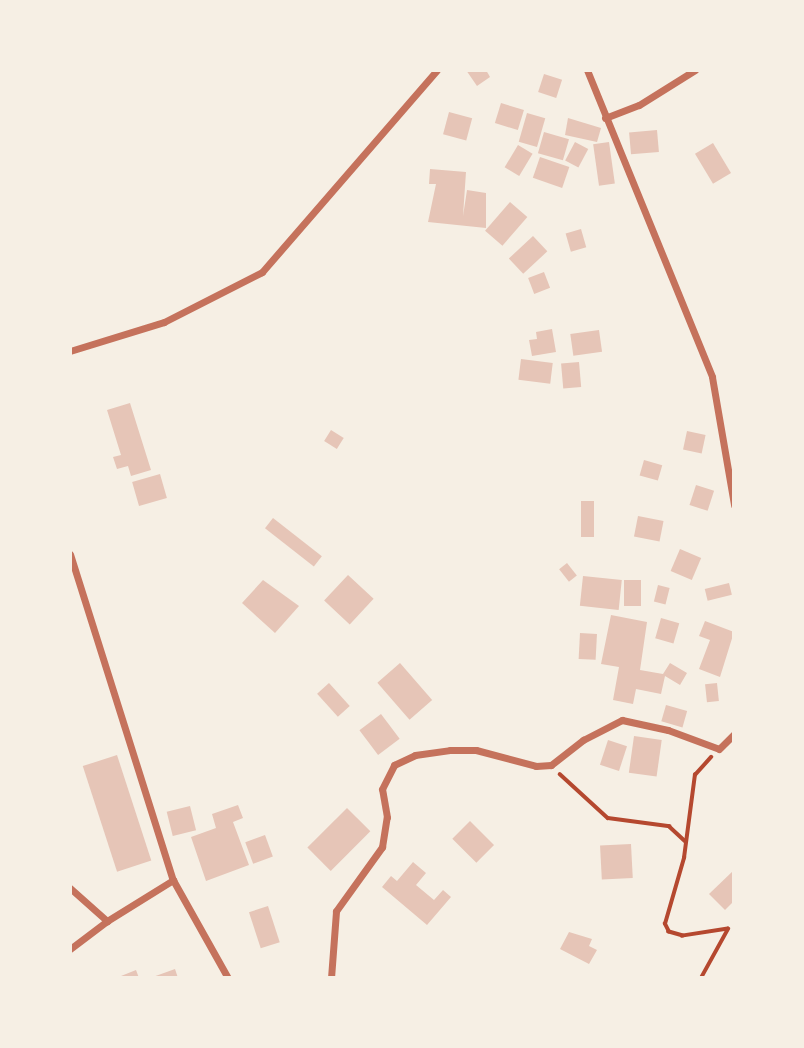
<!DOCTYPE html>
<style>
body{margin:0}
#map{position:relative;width:804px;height:1048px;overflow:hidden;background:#f6efe4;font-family:"Nunito Sans",sans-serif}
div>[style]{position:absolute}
.building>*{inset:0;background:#e6c5b7;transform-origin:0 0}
.path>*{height:3.5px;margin:-1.75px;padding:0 1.75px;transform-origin:1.75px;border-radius:1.75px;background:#b5482f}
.minor>*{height:7px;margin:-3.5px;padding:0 3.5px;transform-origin:3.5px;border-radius:3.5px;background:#c5725c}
span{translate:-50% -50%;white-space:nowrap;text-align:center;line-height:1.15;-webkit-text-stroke:7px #f6efe4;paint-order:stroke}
.frame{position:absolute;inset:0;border:72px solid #f6efe4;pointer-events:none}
</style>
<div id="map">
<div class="building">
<div style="clip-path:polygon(466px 70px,486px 70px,490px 77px,477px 86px)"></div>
<div style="left:544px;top:74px;width:19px;height:19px;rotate:18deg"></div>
<div style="left:501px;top:103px;width:24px;height:21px;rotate:17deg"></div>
<div style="left:449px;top:112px;width:24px;height:23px;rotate:15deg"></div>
<div style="left:527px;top:113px;width:19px;height:30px;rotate:16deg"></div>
<div style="clip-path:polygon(568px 118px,601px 128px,597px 142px,565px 135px)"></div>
<div style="left:657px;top:130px;width:22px;height:28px;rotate:85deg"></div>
<div style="left:544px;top:132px;width:26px;height:22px;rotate:16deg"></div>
<div style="left:575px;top:142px;width:15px;height:21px;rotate:28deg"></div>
<div style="left:609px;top:142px;width:42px;height:16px;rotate:82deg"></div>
<div style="left:713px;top:143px;width:35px;height:21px;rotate:59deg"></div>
<div style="left:518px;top:145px;width:17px;height:26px;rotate:31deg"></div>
<div style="left:540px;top:157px;width:31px;height:22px;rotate:19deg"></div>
<div style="clip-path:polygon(430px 169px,466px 172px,463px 216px,467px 190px,486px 193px,486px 228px,428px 222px,436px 184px,429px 184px)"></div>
<div style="left:510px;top:202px;width:23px;height:38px;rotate:41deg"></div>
<div style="left:581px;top:229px;width:19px;height:16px;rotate:74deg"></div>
<div style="left:533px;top:236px;width:21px;height:33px;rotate:47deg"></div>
<div style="left:544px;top:272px;width:17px;height:17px;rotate:69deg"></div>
<div style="clip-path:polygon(552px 329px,556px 352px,532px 356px,529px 340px,537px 339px,536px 332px)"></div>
<div style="left:599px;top:330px;width:22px;height:29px;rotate:82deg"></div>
<div style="left:521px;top:359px;width:32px;height:21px;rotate:7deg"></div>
<div style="left:579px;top:362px;width:25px;height:18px;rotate:85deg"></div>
<div style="clip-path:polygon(130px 403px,151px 470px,131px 476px,128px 466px,117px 469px,113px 457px,121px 455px,107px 410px)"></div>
<div style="left:331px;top:430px;width:15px;height:13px;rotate:32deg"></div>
<div style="left:687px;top:431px;width:19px;height:19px;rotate:12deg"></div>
<div style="left:644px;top:460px;width:19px;height:16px;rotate:16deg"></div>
<div style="left:160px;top:474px;width:25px;height:29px;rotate:74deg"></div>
<div style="left:696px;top:485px;width:19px;height:21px;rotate:18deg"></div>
<div style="left:581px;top:501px;width:13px;height:36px"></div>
<div style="left:638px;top:516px;width:26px;height:21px;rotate:11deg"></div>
<div style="left:273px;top:518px;width:62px;height:13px;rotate:38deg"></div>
<div style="left:680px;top:549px;width:23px;height:24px;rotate:23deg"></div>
<div style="left:567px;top:563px;width:16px;height:10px;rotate:52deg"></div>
<div style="left:348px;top:575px;width:35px;height:35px;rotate:43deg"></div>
<div style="left:583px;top:576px;width:39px;height:30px;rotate:6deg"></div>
<div style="clip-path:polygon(263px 580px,299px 606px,275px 633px,242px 603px)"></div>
<div style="left:624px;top:580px;width:17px;height:26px"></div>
<div style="left:729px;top:583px;width:12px;height:25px;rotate:76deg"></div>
<div style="left:658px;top:585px;width:12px;height:17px;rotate:14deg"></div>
<div style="clip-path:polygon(611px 615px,647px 622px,640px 670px,663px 674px,670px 663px,687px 673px,680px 685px,665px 676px,661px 694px,636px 689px,633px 704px,613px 700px,619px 667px,601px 664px)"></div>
<div style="left:661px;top:618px;width:19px;height:21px;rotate:16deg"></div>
<div style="clip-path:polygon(705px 621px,734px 632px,720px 677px,699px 669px,710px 640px,699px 636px)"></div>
<div style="left:580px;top:633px;width:17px;height:26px;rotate:3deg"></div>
<div style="left:400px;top:663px;width:49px;height:30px;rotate:49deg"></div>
<div style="left:329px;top:683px;width:31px;height:16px;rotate:48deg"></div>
<div style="left:717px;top:683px;width:18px;height:12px;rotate:84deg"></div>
<div style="left:666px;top:705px;width:22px;height:17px;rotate:16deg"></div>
<div style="left:381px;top:714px;width:31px;height:27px;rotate:53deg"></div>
<div style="left:634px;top:736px;width:28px;height:37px;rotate:8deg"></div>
<div style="left:608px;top:740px;width:20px;height:26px;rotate:18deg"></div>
<div style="left:117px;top:755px;width:111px;height:36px;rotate:72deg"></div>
<div style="clip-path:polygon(238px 805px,243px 818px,233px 822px,249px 865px,206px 881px,191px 837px,216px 828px,212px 814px)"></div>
<div style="left:190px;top:806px;width:25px;height:24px;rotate:76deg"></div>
<div style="left:347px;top:808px;width:33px;height:56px;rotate:45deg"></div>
<div style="left:470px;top:821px;width:34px;height:25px;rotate:45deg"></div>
<div style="left:265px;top:835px;width:23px;height:21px;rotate:70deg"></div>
<div style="left:631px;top:844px;width:34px;height:31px;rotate:87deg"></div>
<div style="clip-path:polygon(413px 862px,426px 873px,416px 885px,434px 900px,443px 890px,451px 897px,427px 925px,382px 887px,391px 876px,397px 881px)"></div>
<div style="clip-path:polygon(734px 870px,734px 901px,725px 910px,709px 894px)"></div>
<div style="left:268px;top:906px;width:38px;height:20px;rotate:72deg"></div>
<div style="clip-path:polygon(569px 932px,592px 939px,589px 946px,597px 950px,589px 964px,560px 949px)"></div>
<div style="clip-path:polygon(175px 969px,178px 978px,150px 978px)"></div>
<div style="clip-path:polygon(136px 970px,139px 978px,116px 978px)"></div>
</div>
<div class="path">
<div style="left:560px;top:774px;width:65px;rotate:42.5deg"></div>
<div style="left:608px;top:818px;width:62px;rotate:7.5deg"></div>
<div style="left:669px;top:826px;width:22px;rotate:43deg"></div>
<div style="left:701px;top:978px;width:56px;rotate:-61.1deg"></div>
<div style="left:728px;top:929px;width:46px;rotate:171.2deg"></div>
<div style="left:683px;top:936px;width:15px;rotate:-164deg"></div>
<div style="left:669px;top:932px;width:9px;rotate:-117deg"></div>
<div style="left:665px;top:924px;width:69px;rotate:-73.9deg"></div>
<div style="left:684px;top:858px;width:84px;rotate:-82.5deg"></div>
<div style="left:695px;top:775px;width:24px;rotate:-48deg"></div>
</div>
<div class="minor">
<div style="left:587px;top:70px;width:331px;rotate:67.8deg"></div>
<div style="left:712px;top:377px;width:130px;rotate:80.2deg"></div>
<div style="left:605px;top:118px;width:36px;rotate:-21deg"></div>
<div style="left:639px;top:105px;width:66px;rotate:-32deg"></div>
<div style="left:70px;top:351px;width:98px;rotate:-17.1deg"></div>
<div style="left:164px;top:322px;width:110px;rotate:-27deg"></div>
<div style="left:262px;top:272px;width:267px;rotate:-49.1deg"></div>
<div style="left:70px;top:554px;width:342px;rotate:72.5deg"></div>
<div style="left:173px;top:880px;width:112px;rotate:60.7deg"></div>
<div style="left:70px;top:888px;width:50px;rotate:41.7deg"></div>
<div style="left:70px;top:949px;width:46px;rotate:-37.1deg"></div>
<div style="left:107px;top:921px;width:78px;rotate:-31.8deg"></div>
<div style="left:331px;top:978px;width:67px;rotate:-85.7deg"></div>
<div style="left:336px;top:911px;width:79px;rotate:-54.3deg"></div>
<div style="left:382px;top:847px;width:30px;rotate:-81deg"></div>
<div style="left:387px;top:817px;width:28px;rotate:-100deg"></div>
<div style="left:382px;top:789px;width:27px;rotate:-63deg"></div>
<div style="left:394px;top:765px;width:23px;rotate:-25deg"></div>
<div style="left:415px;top:755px;width:35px;rotate:-8deg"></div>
<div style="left:450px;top:750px;width:26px"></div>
<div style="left:476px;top:750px;width:62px;rotate:14.9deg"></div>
<div style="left:536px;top:766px;width:15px;rotate:-4deg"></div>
<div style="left:551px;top:765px;width:41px;rotate:-38deg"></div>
<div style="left:583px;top:740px;width:44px;rotate:-27.1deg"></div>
<div style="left:622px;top:720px;width:47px;rotate:12.3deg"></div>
<div style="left:668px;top:730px;width:54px;rotate:20.4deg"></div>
<div style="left:719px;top:749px;width:21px;rotate:-45deg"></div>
</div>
<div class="frame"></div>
</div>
